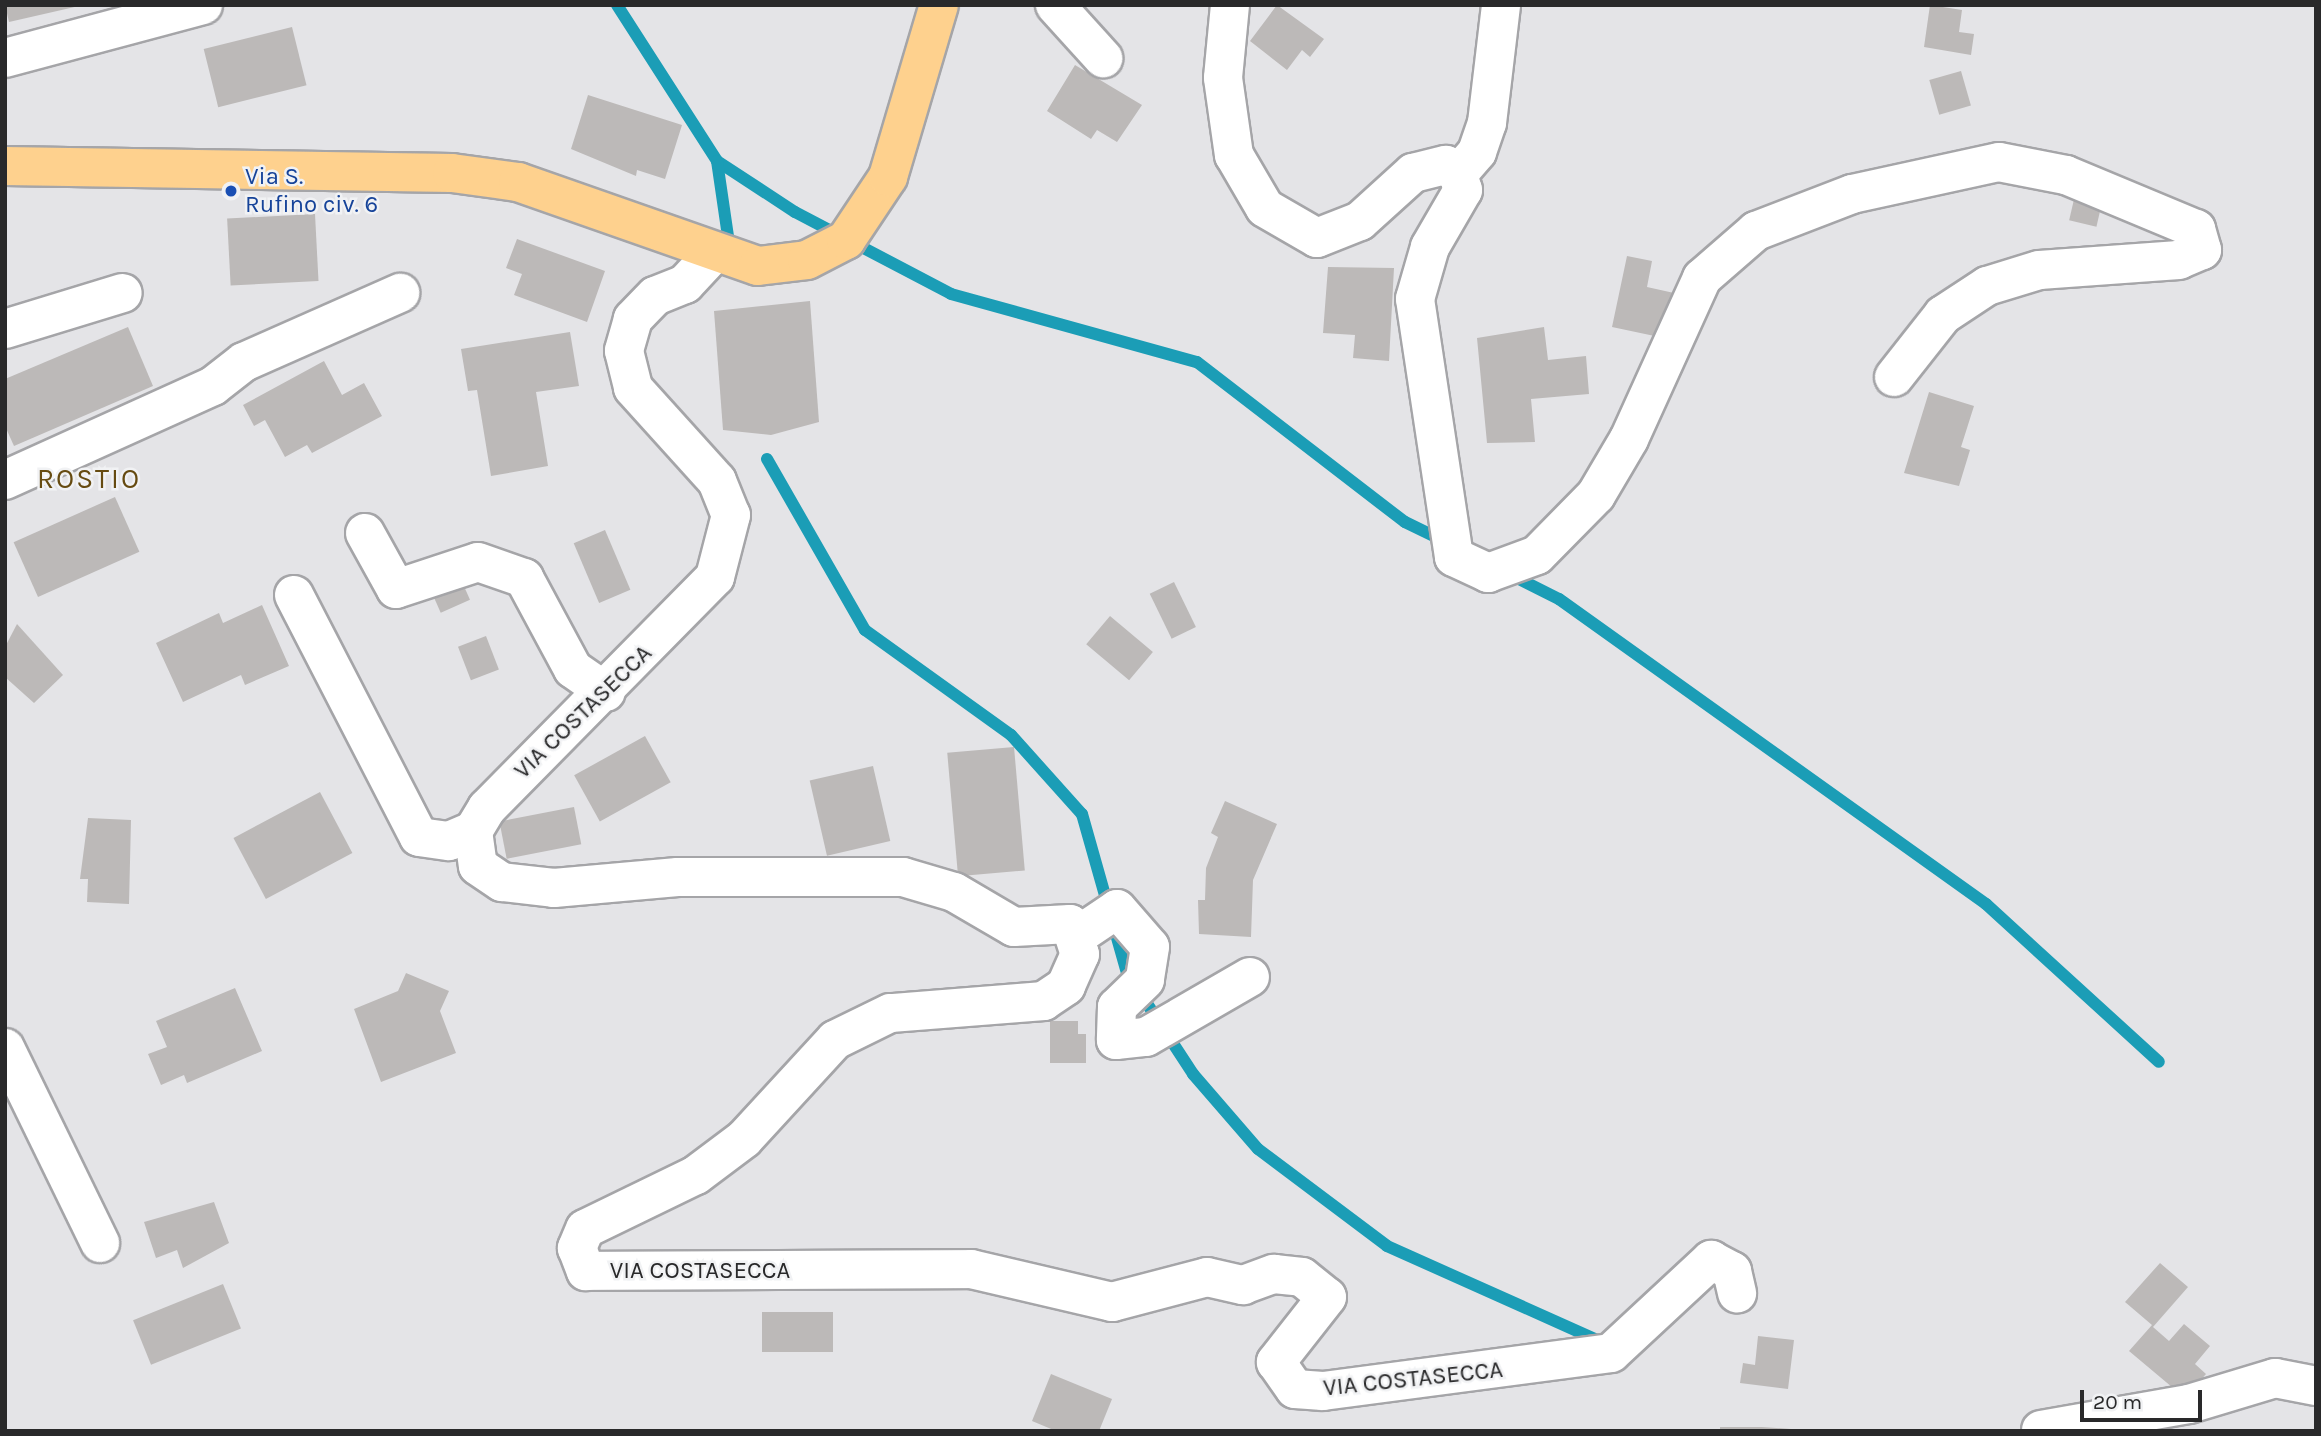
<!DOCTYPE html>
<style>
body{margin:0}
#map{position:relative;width:2321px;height:1436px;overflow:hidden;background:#e4e4e7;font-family:Karla,sans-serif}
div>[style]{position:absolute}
.stream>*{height:12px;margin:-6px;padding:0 6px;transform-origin:6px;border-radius:6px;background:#1b9db6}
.building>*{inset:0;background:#bcb9b8;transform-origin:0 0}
.roads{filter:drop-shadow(2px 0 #a5a5a8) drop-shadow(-2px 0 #a5a5a8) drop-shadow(0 2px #a5a5a8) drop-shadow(0 -2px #a5a5a8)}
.minor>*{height:38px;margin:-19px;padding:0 19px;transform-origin:19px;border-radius:19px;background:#fff}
.major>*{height:38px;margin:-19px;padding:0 19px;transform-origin:19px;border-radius:19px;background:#fed18e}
.dots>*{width:19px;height:19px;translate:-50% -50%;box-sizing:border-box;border:4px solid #f1f2f4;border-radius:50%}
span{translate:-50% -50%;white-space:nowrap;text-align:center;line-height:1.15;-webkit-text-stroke:5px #f1f2f4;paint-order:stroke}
.transit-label{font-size:24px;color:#164399}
.left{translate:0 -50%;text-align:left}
.street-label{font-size:24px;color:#29292a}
.quarter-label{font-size:28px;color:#664b11;letter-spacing:2px}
.frame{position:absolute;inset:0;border:7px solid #29292a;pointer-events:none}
.scale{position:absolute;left:2080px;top:1390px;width:122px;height:32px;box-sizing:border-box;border:4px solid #29292a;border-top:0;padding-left:9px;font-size:21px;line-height:24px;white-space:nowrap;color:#29292a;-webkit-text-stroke:5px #f1f2f4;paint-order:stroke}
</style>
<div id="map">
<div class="stream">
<div style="left:617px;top:5px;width:185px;rotate:57.3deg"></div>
<div style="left:717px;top:161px;width:93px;rotate:33.2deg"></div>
<div style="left:795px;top:212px;width:176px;rotate:27.7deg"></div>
<div style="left:951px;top:294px;width:255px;rotate:15.5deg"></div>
<div style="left:1197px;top:362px;width:262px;rotate:37.6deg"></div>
<div style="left:1405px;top:522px;width:46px;rotate:26deg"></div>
<div style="left:717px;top:161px;width:76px;rotate:81.7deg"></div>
<div style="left:767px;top:459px;width:197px;rotate:60.2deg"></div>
<div style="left:865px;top:630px;width:180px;rotate:35.7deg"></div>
<div style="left:1011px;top:735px;width:106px;rotate:48.1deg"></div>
<div style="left:1082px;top:814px;width:165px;rotate:74.2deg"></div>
<div style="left:1127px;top:973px;width:121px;rotate:56.8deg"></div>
<div style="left:1193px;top:1074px;width:99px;rotate:49.1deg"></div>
<div style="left:1258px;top:1149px;width:161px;rotate:36.9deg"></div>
<div style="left:1387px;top:1246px;width:235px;rotate:24.1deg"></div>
<div style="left:1509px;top:574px;width:56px;rotate:26.6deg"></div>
<div style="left:1559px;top:599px;width:525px;rotate:35.54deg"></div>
<div style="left:1986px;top:904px;width:234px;rotate:42.4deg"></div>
</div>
<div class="building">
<div style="clip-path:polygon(5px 5px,79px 5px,79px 6px,9px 22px)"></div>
<div style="clip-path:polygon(1277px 5px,1324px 39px,1310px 57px,1302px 50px,1287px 70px,1250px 41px)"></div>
<div style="clip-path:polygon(1930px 5px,1962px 10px,1959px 32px,1974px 34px,1971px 55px,1924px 47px)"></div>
<div style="left:292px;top:27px;width:60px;height:91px;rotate:76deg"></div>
<div style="clip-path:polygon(1075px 65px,1142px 105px,1117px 142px,1097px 130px,1091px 139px,1047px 111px)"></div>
<div style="left:1961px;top:71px;width:36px;height:33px;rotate:74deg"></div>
<div style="clip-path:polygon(588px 95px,682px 125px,665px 179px,637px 170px,636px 176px,571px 149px)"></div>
<div style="left:2075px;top:195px;width:28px;height:26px;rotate:13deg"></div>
<div style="left:315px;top:214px;width:67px;height:88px;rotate:87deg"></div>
<div style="clip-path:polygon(517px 239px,605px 271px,587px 322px,514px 295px,522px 274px,506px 268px)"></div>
<div style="clip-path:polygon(1627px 256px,1652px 261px,1647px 287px,1674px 293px,1664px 338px,1612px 327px)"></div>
<div style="clip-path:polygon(1328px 267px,1394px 268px,1389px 361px,1353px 358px,1355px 335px,1323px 333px)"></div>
<div style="clip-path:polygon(810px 301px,819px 422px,771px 435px,723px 430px,714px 311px)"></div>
<div style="clip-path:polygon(128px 327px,153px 386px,14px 446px,5px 426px,5px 379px)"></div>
<div style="clip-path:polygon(1544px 327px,1548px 360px,1586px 356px,1589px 394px,1531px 399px,1535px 442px,1487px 443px,1477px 338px)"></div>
<div style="clip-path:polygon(570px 332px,579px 386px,536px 392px,548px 466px,491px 476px,477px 390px,468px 391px,461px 349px)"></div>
<div style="clip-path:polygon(324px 361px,342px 395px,364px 383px,382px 416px,312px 453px,307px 445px,285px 457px,265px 420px,254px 426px,243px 405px)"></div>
<div style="clip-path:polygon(1929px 392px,1974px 406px,1961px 447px,1970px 450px,1959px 486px,1904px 473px)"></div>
<div style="left:115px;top:497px;width:60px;height:111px;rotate:66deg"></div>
<div style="left:605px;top:530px;width:65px;height:34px;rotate:67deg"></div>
<div style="left:459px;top:575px;width:27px;height:32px;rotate:66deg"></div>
<div style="left:1174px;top:582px;width:50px;height:27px;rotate:64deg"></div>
<div style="clip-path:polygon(262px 605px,289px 666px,245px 685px,241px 675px,183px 702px,156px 643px,219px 613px,223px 623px)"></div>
<div style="left:1110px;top:616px;width:56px;height:37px;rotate:40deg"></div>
<div style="clip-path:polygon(17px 624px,63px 675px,34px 703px,5px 677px,5px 647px)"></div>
<div style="left:486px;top:636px;width:36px;height:30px;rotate:69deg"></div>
<div style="left:645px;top:736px;width:53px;height:81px;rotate:61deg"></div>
<div style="left:1014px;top:747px;width:124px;height:67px;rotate:85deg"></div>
<div style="left:873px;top:766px;width:77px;height:65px;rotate:77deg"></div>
<div style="left:320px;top:792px;width:69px;height:98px;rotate:62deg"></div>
<div style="clip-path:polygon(1225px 801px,1277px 824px,1253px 880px,1251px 937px,1199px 934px,1198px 900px,1205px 900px,1206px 868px,1218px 837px,1211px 833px)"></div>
<div style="left:574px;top:807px;width:38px;height:76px;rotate:79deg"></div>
<div style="clip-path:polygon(88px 818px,131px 820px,129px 904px,87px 902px,88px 879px,80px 879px)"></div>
<div style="clip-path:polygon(406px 973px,449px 991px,440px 1011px,456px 1053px,381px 1082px,354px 1009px,398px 991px)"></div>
<div style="clip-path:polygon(235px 988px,262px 1051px,187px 1083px,184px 1075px,161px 1085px,148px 1054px,167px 1047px,156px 1021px)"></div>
<div style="clip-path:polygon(1050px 1021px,1078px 1021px,1078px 1034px,1086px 1034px,1086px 1063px,1050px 1063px)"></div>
<div style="clip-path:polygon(214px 1202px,229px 1243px,183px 1268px,177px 1250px,156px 1258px,144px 1222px)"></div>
<div style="clip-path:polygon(2160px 1263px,2188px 1287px,2153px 1327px,2169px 1341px,2184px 1324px,2210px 1346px,2195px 1364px,2206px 1374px,2185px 1398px,2129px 1351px,2152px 1325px,2125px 1302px)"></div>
<div style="left:223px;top:1284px;width:48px;height:97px;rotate:68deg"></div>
<div style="left:833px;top:1312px;width:40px;height:71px;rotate:90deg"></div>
<div style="clip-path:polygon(1758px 1336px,1794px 1340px,1788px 1389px,1740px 1383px,1743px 1363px,1755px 1365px)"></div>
<div style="clip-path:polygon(1051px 1374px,1112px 1399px,1099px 1431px,1056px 1431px,1032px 1421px)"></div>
<div style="clip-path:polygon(1720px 1427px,1762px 1427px,1791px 1429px,1720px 1431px)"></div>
</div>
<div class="roads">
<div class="minor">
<div style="left:1055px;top:5px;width:72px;rotate:47.8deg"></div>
<div style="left:1230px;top:5px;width:73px;rotate:95.5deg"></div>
<div style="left:1223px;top:78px;width:78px;rotate:81.9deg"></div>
<div style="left:1234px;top:155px;width:61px;rotate:59.7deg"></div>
<div style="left:1265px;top:208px;width:60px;rotate:30deg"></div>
<div style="left:1317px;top:238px;width:46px;rotate:-21.6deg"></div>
<div style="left:1360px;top:221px;width:72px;rotate:-42.2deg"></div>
<div style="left:1413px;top:173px;width:34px;rotate:-14deg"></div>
<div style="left:1446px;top:165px;width:15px;rotate:37deg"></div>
<div style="left:1458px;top:174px;width:17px;rotate:73deg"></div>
<div style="left:1463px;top:190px;width:66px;rotate:120.1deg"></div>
<div style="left:1430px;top:247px;width:54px;rotate:106.1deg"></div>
<div style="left:1415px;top:299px;width:261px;rotate:81.4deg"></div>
<div style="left:1454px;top:557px;width:38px;rotate:25deg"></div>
<div style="left:1488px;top:573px;width:52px;rotate:-20.2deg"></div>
<div style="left:1537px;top:555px;width:84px;rotate:-45.5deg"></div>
<div style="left:1596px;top:495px;width:65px;rotate:-59.5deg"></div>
<div style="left:1629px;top:439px;width:177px;rotate:-65.6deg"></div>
<div style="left:1702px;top:278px;width:72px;rotate:-41deg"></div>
<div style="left:1756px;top:231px;width:103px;rotate:-21.1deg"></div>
<div style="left:1852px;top:194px;width:150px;rotate:-12.3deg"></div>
<div style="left:1999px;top:162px;width:68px;rotate:11deg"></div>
<div style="left:2066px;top:175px;width:141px;rotate:22.6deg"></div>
<div style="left:2196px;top:229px;width:22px;rotate:74deg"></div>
<div style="left:2202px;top:250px;width:25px;rotate:157deg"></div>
<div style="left:2179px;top:260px;width:140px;rotate:175.9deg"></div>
<div style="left:2039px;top:270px;width:54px;rotate:162.9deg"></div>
<div style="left:1987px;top:286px;width:53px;rotate:146.6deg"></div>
<div style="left:1943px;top:315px;width:79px;rotate:128.3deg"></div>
<div style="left:5px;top:58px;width:205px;rotate:-15deg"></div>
<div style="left:1458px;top:174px;width:29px;rotate:-49deg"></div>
<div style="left:1477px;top:152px;width:31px;rotate:-71deg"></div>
<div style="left:1487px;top:123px;width:119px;rotate:-83.2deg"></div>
<div style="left:713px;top:254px;width:41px;rotate:133deg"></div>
<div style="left:685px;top:284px;width:32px;rotate:158deg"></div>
<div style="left:655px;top:296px;width:32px;rotate:134deg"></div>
<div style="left:633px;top:319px;width:33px;rotate:106deg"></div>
<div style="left:624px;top:351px;width:38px;rotate:76deg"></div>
<div style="left:633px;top:388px;width:125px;rotate:47.9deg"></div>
<div style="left:717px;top:481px;width:37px;rotate:68deg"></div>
<div style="left:731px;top:515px;width:64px;rotate:104.5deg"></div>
<div style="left:715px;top:577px;width:325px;rotate:134.6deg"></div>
<div style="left:487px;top:808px;width:27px;rotate:121deg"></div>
<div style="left:473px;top:831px;width:35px;rotate:82deg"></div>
<div style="left:478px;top:866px;width:29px;rotate:34deg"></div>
<div style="left:502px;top:882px;width:52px;rotate:6.6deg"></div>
<div style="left:554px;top:888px;width:124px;rotate:-5.1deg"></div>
<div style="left:678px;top:877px;width:225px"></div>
<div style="left:903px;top:877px;width:53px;rotate:16.4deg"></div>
<div style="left:954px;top:892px;width:69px;rotate:30.3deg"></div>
<div style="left:1014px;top:927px;width:56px;rotate:-3.1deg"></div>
<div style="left:1070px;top:924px;width:32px;rotate:72deg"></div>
<div style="left:1080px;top:954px;width:35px;rotate:114deg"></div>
<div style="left:1066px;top:986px;width:27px;rotate:146deg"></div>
<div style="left:1044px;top:1001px;width:154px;rotate:175.5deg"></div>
<div style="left:890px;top:1013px;width:61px;rotate:153.9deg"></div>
<div style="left:835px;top:1040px;width:134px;rotate:132.6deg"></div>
<div style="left:744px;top:1139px;width:60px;rotate:143.1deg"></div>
<div style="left:696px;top:1175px;width:123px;rotate:154.1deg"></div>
<div style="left:585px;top:1229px;width:21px;rotate:113deg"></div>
<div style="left:577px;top:1248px;width:25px;rotate:69deg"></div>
<div style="left:586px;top:1271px;width:385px;rotate:-0.3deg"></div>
<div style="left:971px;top:1269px;width:145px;rotate:13.2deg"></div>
<div style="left:1112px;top:1302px;width:98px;rotate:-14.7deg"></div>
<div style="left:1207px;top:1277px;width:37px;rotate:13deg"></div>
<div style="left:1243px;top:1285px;width:33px;rotate:-20deg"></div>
<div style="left:1274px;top:1274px;width:28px;rotate:6deg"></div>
<div style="left:1302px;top:1277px;width:32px;rotate:39deg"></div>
<div style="left:1327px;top:1297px;width:83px;rotate:128.1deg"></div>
<div style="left:1276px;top:1362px;width:33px;rotate:55deg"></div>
<div style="left:1295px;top:1389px;width:28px;rotate:4deg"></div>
<div style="left:1323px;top:1391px;width:290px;rotate:-7.5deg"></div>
<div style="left:1611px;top:1353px;width:137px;rotate:-42.9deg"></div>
<div style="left:1711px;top:1260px;width:24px;rotate:28deg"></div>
<div style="left:1732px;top:1271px;width:23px;rotate:77deg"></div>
<div style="left:5px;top:329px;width:123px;rotate:-17deg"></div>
<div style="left:5px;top:480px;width:228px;rotate:-24.3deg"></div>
<div style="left:213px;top:386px;width:39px;rotate:-38deg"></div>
<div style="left:244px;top:362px;width:171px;rotate:-23.9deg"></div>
<div style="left:365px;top:533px;width:64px;rotate:61deg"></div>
<div style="left:396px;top:589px;width:86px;rotate:-18.2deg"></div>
<div style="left:478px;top:562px;width:49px;rotate:19.2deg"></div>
<div style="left:524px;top:578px;width:103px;rotate:61.7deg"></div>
<div style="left:573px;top:669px;width:40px;rotate:34.9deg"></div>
<div style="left:294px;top:595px;width:272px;rotate:62.7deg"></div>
<div style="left:419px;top:837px;width:30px;rotate:8deg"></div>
<div style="left:449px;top:841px;width:26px;rotate:-23deg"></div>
<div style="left:1077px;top:936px;width:48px;rotate:-34deg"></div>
<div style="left:1117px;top:909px;width:50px;rotate:49deg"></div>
<div style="left:1150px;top:947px;width:33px;rotate:99deg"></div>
<div style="left:1145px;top:980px;width:39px;rotate:136deg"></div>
<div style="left:1117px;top:1007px;width:33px;rotate:92deg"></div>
<div style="left:1116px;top:1040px;width:30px;rotate:-6deg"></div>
<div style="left:1146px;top:1037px;width:120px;rotate:-30deg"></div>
<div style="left:5px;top:1048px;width:217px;rotate:64deg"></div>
<div style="left:2041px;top:1430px;width:150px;rotate:-10deg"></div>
<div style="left:2189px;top:1404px;width:90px;rotate:-16.8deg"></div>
<div style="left:2275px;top:1378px;width:42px;rotate:11deg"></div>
</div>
<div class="major">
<div style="left:5px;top:166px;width:447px;rotate:0.9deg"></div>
<div style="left:452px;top:173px;width:67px;rotate:7.8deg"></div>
<div style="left:518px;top:182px;width:254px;rotate:19.3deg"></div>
<div style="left:758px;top:266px;width:49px;rotate:-7deg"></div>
<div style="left:807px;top:260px;width:44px;rotate:-27.1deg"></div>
<div style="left:846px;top:240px;width:76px;rotate:-56.3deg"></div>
<div style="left:888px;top:177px;width:179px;rotate:-73.5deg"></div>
</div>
</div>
<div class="dots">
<div style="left:231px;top:191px;background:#1a4fb4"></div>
</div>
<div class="transit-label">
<span class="left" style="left:245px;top:191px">Via S.<br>Rufino civ. 6</span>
</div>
<div class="street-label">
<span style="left:583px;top:712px;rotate:-44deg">VIA COSTASECCA</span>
<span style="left:700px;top:1271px">VIA COSTASECCA</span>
<span style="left:1413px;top:1379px;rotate:-6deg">VIA COSTASECCA</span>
</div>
<div class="quarter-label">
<span style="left:89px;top:479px">ROSTIO</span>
</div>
<div class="frame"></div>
<div class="scale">20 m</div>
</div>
